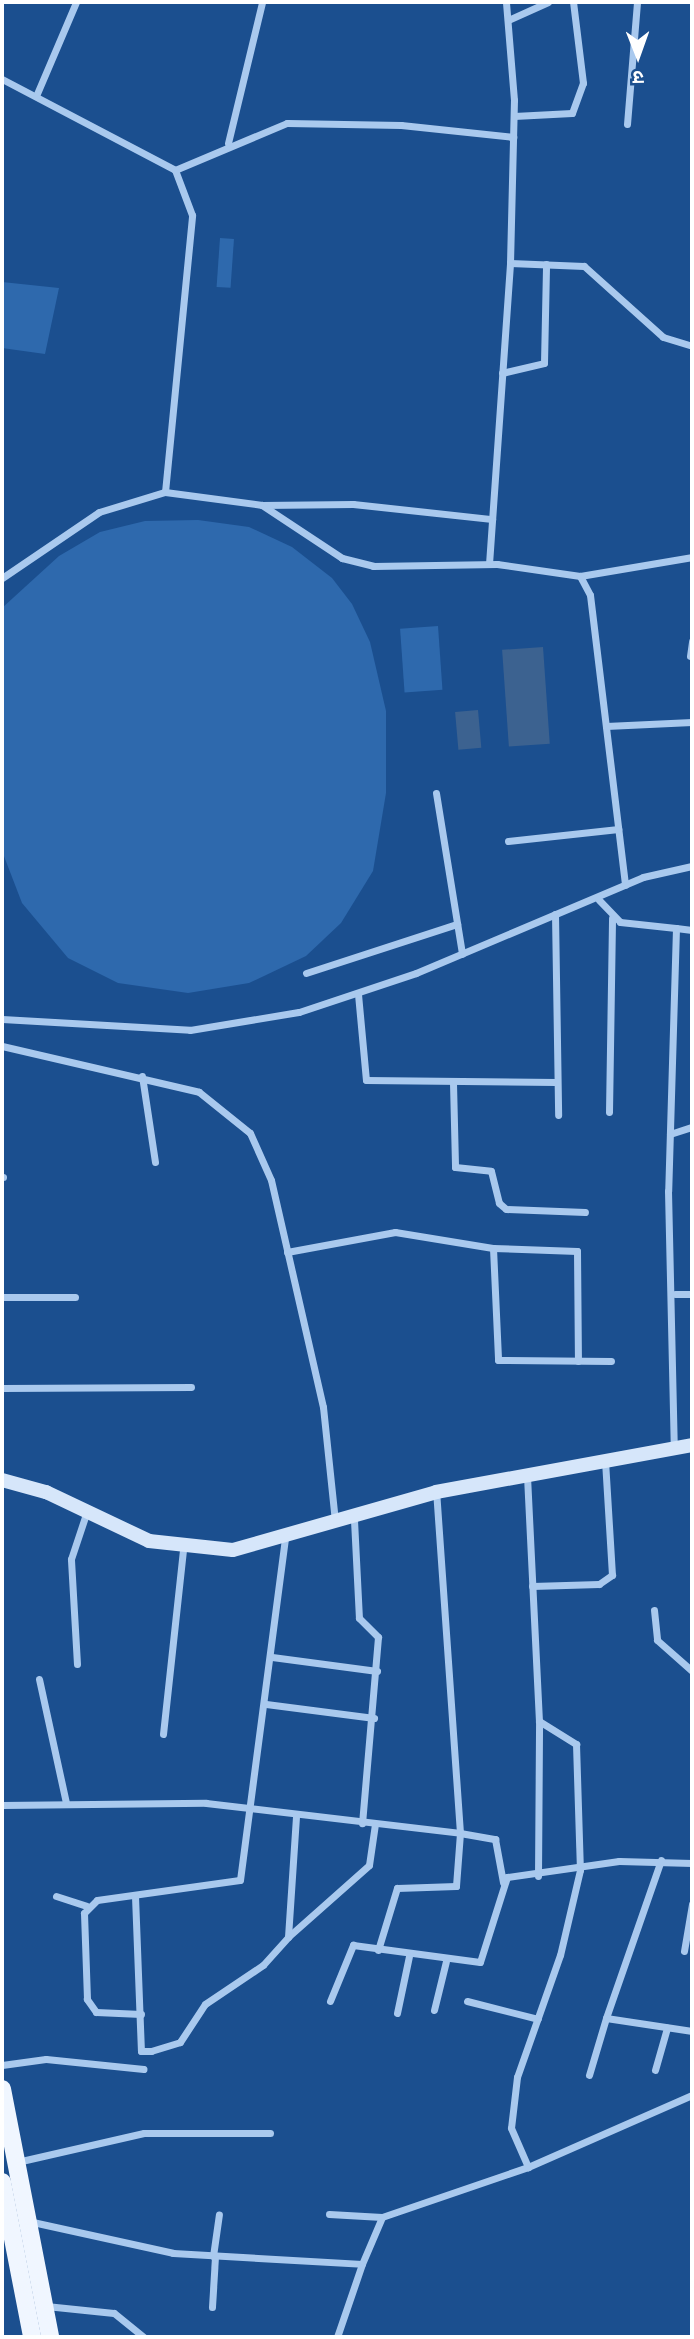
<!DOCTYPE html>
<meta charset="utf-8">
<style>
body{margin:0}
#map{position:relative;width:694px;height:2339px;overflow:hidden;background:#1b4f8f;font-family:"Work Sans","Noto Sans Devanagari",sans-serif}
div>[style]{position:absolute}
.green>*{inset:0;background:#2e69ad;transform-origin:0 0}
.water>*{inset:0;background:#3c6290;transform-origin:0 0}
.street>*{height:7px;margin:-3.5px;padding:0 3.5px;transform-origin:3.5px;border-radius:3.5px;background:#a9c9ee}
.secondary>*{height:14px;margin:-7px;padding:0 7px;transform-origin:7px;border-radius:7px;background:#d6e6fa}
.primary>*{height:18px;margin:-9px;padding:0 9px;transform-origin:9px;border-radius:9px;background:#f0f6ff}
span{translate:-50% -50%;white-space:nowrap;text-align:center;line-height:1.15;-webkit-text-stroke:5px #1b4f8f;paint-order:stroke}
.frame{position:absolute;inset:0;border:4px solid #fff;pointer-events:none}
.north{position:absolute;left:603px;top:21px;width:70px;height:70px;-webkit-text-stroke:5px #1b4f8f;paint-order:stroke;rotate:179deg;font-size:19px;font-weight:700;line-height:28px;text-align:center;color:#fff}
.north::after{content:'';display:block;margin:auto;width:24px;height:32px;background:#fff;clip-path:polygon(50% 0,100% 100%,50% 72%,0 100%)}
</style>
<div id="map">
<div class="green">
<div style="left:220px;top:238px;width:14px;height:49px;rotate:4deg"></div>
<div style="clip-path:polygon(2px 282px,59px 288px,45px 354px,2px 348px)"></div>
<div style="clip-path:polygon(198px 520px,249px 527px,292px 547px,332px 578px,352px 604px,370px 642px,386px 711px,386px 793px,373px 871px,341px 923px,306px 956px,249px 983px,188px 993px,118px 983px,68px 958px,22px 903px,2px 851px,2px 608px,59px 556px,100px 532px,145px 521px)"></div>
<div style="left:438px;top:626px;width:64px;height:38px;rotate:86deg"></div>
</div>
<div class="water">
<div style="left:543px;top:647px;width:97px;height:41px;rotate:86deg"></div>
<div style="left:478px;top:710px;width:38px;height:23px;rotate:85deg"></div>
</div>
<div class="street">
<div style="left:508px;top:20px;width:44px;rotate:-24.2deg"></div>
<div style="left:2px;top:79px;width:195px;rotate:27.7deg"></div>
<div style="left:175px;top:170px;width:121px;rotate:-22.8deg"></div>
<div style="left:287px;top:123px;width:114px;rotate:1deg"></div>
<div style="left:401px;top:125px;width:113px;rotate:6.1deg"></div>
<div style="left:36px;top:96px;width:102px;rotate:-66.9deg"></div>
<div style="left:514px;top:116px;width:58px;rotate:-3deg"></div>
<div style="left:572px;top:113px;width:32px;rotate:-70deg"></div>
<div style="left:583px;top:83px;width:82px;rotate:-97deg"></div>
<div style="left:627px;top:124px;width:122px;rotate:-85.3deg"></div>
<div style="left:228px;top:143px;width:145px;rotate:-76.4deg"></div>
<div style="left:510px;top:263px;width:74px;rotate:2.3deg"></div>
<div style="left:584px;top:266px;width:106px;rotate:41.9deg"></div>
<div style="left:663px;top:337px;width:30px;rotate:17deg"></div>
<div style="left:502px;top:373px;width:43px;rotate:-13.4deg"></div>
<div style="left:544px;top:363px;width:99px;rotate:-88.8deg"></div>
<div style="left:165px;top:492px;width:278px;rotate:-84.4deg"></div>
<div style="left:192px;top:215px;width:48px;rotate:-110.7deg"></div>
<div style="left:262px;top:505px;width:91px;rotate:-0.6deg"></div>
<div style="left:353px;top:504px;width:140px;rotate:6.2deg"></div>
<div style="left:489px;top:564px;width:302px;rotate:-86deg"></div>
<div style="left:510px;top:263px;width:163px;rotate:-88.6deg"></div>
<div style="left:514px;top:100px;width:98px;rotate:-94.7deg"></div>
<div style="left:580px;top:576px;width:114px;rotate:-9.6deg"></div>
<div style="left:2px;top:578px;width:117px;rotate:-34.2deg"></div>
<div style="left:99px;top:512px;width:69px;rotate:-16.9deg"></div>
<div style="left:165px;top:492px;width:98px;rotate:7.6deg"></div>
<div style="left:262px;top:505px;width:96px;rotate:33.5deg"></div>
<div style="left:342px;top:558px;width:32px;rotate:14deg"></div>
<div style="left:373px;top:566px;width:124px;rotate:-0.9deg"></div>
<div style="left:497px;top:564px;width:84px;rotate:8.2deg"></div>
<div style="left:580px;top:576px;width:21px;rotate:62deg"></div>
<div style="left:590px;top:595px;width:292px;rotate:83.1deg"></div>
<div style="left:690px;top:656px;width:15px;rotate:-82deg"></div>
<div style="left:606px;top:726px;width:86px;rotate:-2.7deg"></div>
<div style="left:436px;top:793px;width:163px;rotate:80.8deg"></div>
<div style="left:508px;top:841px;width:111px;rotate:-6.2deg"></div>
<div style="left:599px;top:900px;width:30px;rotate:46deg"></div>
<div style="left:620px;top:922px;width:56px;rotate:6.1deg"></div>
<div style="left:676px;top:928px;width:263px;rotate:91.7deg"></div>
<div style="left:668px;top:1191px;width:257px;rotate:88.7deg"></div>
<div style="left:555px;top:914px;width:201px;rotate:89.1deg"></div>
<div style="left:676px;top:928px;width:16px;rotate:7deg"></div>
<div style="left:306px;top:973px;width:159px;rotate:-18deg"></div>
<div style="left:358px;top:994px;width:86px;rotate:84.7deg"></div>
<div style="left:366px;top:1080px;width:190px;rotate:0.6deg"></div>
<div style="left:2px;top:1019px;width:188px;rotate:3.3deg"></div>
<div style="left:190px;top:1030px;width:110px;rotate:-9.4deg"></div>
<div style="left:299px;top:1012px;width:123px;rotate:-18.4deg"></div>
<div style="left:416px;top:973px;width:246px;rotate:-22.9deg"></div>
<div style="left:643px;top:877px;width:50px;rotate:-12.7deg"></div>
<div style="left:2px;top:1046px;width:202px;rotate:13.1deg"></div>
<div style="left:199px;top:1092px;width:65px;rotate:38.8deg"></div>
<div style="left:250px;top:1133px;width:51px;rotate:65.9deg"></div>
<div style="left:271px;top:1180px;width:233px;rotate:77.1deg"></div>
<div style="left:323px;top:1407px;width:115px;rotate:84deg"></div>
<div style="left:142px;top:1076px;width:87px;rotate:81.4deg"></div>
<div style="left:453px;top:1083px;width:84px;rotate:88.6deg"></div>
<div style="left:455px;top:1167px;width:36px;rotate:6deg"></div>
<div style="left:491px;top:1171px;width:33px;rotate:76deg"></div>
<div style="left:499px;top:1203px;width:9px;rotate:41deg"></div>
<div style="left:506px;top:1209px;width:79px;rotate:2.2deg"></div>
<div style="left:609px;top:1112px;width:194px;rotate:-89.1deg"></div>
<div style="left:670px;top:1134px;width:23px;rotate:-18deg"></div>
<div style="left:2px;top:1177px;width:1px"></div>
<div style="left:493px;top:1248px;width:112px;rotate:87.4deg"></div>
<div style="left:498px;top:1360px;width:113px;rotate:0.5deg"></div>
<div style="left:287px;top:1252px;width:110px;rotate:-10.5deg"></div>
<div style="left:395px;top:1232px;width:99px;rotate:9.3deg"></div>
<div style="left:493px;top:1248px;width:84px;rotate:2deg"></div>
<div style="left:577px;top:1251px;width:110px;rotate:89.5deg"></div>
<div style="left:675px;top:1294px;width:17px"></div>
<div style="left:2px;top:1297px;width:73px"></div>
<div style="left:2px;top:1388px;width:189px;rotate:-0.3deg"></div>
<div style="left:527px;top:1476px;width:245px;rotate:87.2deg"></div>
<div style="left:539px;top:1721px;width:44px;rotate:31.9deg"></div>
<div style="left:576px;top:1744px;width:126px;rotate:88.2deg"></div>
<div style="left:580px;top:1870px;width:87px;rotate:103.2deg"></div>
<div style="left:560px;top:1955px;width:129px;rotate:109.4deg"></div>
<div style="left:517px;top:2077px;width:51px;rotate:96.7deg"></div>
<div style="left:511px;top:2128px;width:43px;rotate:66.4deg"></div>
<div style="left:354px;top:1520px;width:98px;rotate:87.1deg"></div>
<div style="left:359px;top:1618px;width:27px;rotate:45deg"></div>
<div style="left:378px;top:1637px;width:187px;rotate:94.9deg"></div>
<div style="left:532px;top:1586px;width:67px;rotate:-1.7deg"></div>
<div style="left:599px;top:1584px;width:16px;rotate:-35deg"></div>
<div style="left:612px;top:1575px;width:114px;rotate:-93.5deg"></div>
<div style="left:654px;top:1610px;width:30px;rotate:84deg"></div>
<div style="left:657px;top:1640px;width:47px;rotate:41.5deg"></div>
<div style="left:272px;top:1657px;width:106px;rotate:7.6deg"></div>
<div style="left:77px;top:1664px;width:105px;rotate:-93.3deg"></div>
<div style="left:71px;top:1559px;width:51px;rotate:-71.6deg"></div>
<div style="left:39px;top:1679px;width:127px;rotate:77.7deg"></div>
<div style="left:266px;top:1704px;width:109px;rotate:7.4deg"></div>
<div style="left:163px;top:1734px;width:186px;rotate:-83.8deg"></div>
<div style="left:2px;top:1805px;width:204px;rotate:-0.6deg"></div>
<div style="left:206px;top:1803px;width:256px;rotate:6.7deg"></div>
<div style="left:460px;top:1833px;width:342px;rotate:-94deg"></div>
<div style="left:661px;top:1860px;width:167px;rotate:109.2deg"></div>
<div style="left:606px;top:2018px;width:87px;rotate:8.6deg"></div>
<div style="left:538px;top:1876px;width:155px;rotate:-89.6deg"></div>
<div style="left:56px;top:1896px;width:32px;rotate:18deg"></div>
<div style="left:135px;top:1896px;width:155px;rotate:87.8deg"></div>
<div style="left:141px;top:2051px;width:10px"></div>
<div style="left:151px;top:2051px;width:30px;rotate:-17deg"></div>
<div style="left:180px;top:2042px;width:45px;rotate:-56.7deg"></div>
<div style="left:205px;top:2004px;width:70px;rotate:-33.9deg"></div>
<div style="left:263px;top:1965px;width:38px;rotate:-48deg"></div>
<div style="left:288px;top:1937px;width:122px;rotate:-86.2deg"></div>
<div style="left:288px;top:1937px;width:108px;rotate:-41.6deg"></div>
<div style="left:369px;top:1865px;width:41px;rotate:-81.7deg"></div>
<div style="left:378px;top:1950px;width:65px;rotate:-73deg"></div>
<div style="left:397px;top:1888px;width:59px;rotate:-1.9deg"></div>
<div style="left:456px;top:1886px;width:53px;rotate:-85.7deg"></div>
<div style="left:460px;top:1833px;width:36px;rotate:10deg"></div>
<div style="left:495px;top:1839px;width:44px;rotate:79.5deg"></div>
<div style="left:684px;top:1951px;width:48px;rotate:-80.3deg"></div>
<div style="left:330px;top:2001px;width:61px;rotate:-67.7deg"></div>
<div style="left:353px;top:1945px;width:128px;rotate:7.6deg"></div>
<div style="left:480px;top:1962px;width:89px;rotate:-72.4deg"></div>
<div style="left:507px;top:1877px;width:113px;rotate:-8.1deg"></div>
<div style="left:619px;top:1861px;width:73px;rotate:1.6deg"></div>
<div style="left:467px;top:2001px;width:73px;rotate:14.2deg"></div>
<div style="left:434px;top:2010px;width:50px;rotate:-76.2deg"></div>
<div style="left:397px;top:2013px;width:58px;rotate:-78.1deg"></div>
<div style="left:141px;top:2014px;width:45px;rotate:-177.5deg"></div>
<div style="left:96px;top:2012px;width:16px;rotate:-125deg"></div>
<div style="left:87px;top:1999px;width:86px;rotate:-92deg"></div>
<div style="left:84px;top:1913px;width:18px;rotate:-45deg"></div>
<div style="left:97px;top:1900px;width:144px;rotate:-8deg"></div>
<div style="left:240px;top:1880px;width:345px;rotate:-82.5deg"></div>
<div style="left:2px;top:2065px;width:44px;rotate:-7.8deg"></div>
<div style="left:46px;top:2059px;width:98px;rotate:5.9deg"></div>
<div style="left:655px;top:2070px;width:44px;rotate:-74.1deg"></div>
<div style="left:589px;top:2075px;width:59px;rotate:-73.4deg"></div>
<div style="left:17px;top:2162px;width:130px;rotate:-12.9deg"></div>
<div style="left:144px;top:2133px;width:126px"></div>
<div style="left:329px;top:2214px;width:53px;rotate:3.2deg"></div>
<div style="left:28px;top:2221px;width:148px;rotate:12.4deg"></div>
<div style="left:173px;top:2253px;width:189px;rotate:3.3deg"></div>
<div style="left:362px;top:2264px;width:51px;rotate:-66.9deg"></div>
<div style="left:382px;top:2217px;width:154px;rotate:-18.9deg"></div>
<div style="left:528px;top:2167px;width:179px;rotate:-23.7deg"></div>
<div style="left:213px;top:2256px;width:42px;rotate:-81.9deg"></div>
<div style="left:46px;top:2306px;width:68px;rotate:5.9deg"></div>
<div style="left:114px;top:2313px;width:38px;rotate:39deg"></div>
<div style="left:212px;top:2307px;width:51px;rotate:-86.6deg"></div>
<div style="left:337px;top:2337px;width:77px;rotate:-71.1deg"></div>
</div>
<div class="secondary">
<div style="left:2px;top:1480px;width:46px;rotate:15.3deg"></div>
<div style="left:46px;top:1492px;width:114px;rotate:25.4deg"></div>
<div style="left:149px;top:1541px;width:84px;rotate:6.1deg"></div>
<div style="left:233px;top:1550px;width:211px;rotate:-15.9deg"></div>
<div style="left:436px;top:1492px;width:260px;rotate:-10.4deg"></div>
</div>
<div class="primary">
<div style="left:2px;top:2089px;width:253px;rotate:79deg"></div>
<div style="left:2px;top:2182px;width:158px;rotate:79deg"></div>
</div>
<div class="frame"></div>
<div class="north">उ</div>
</div>
